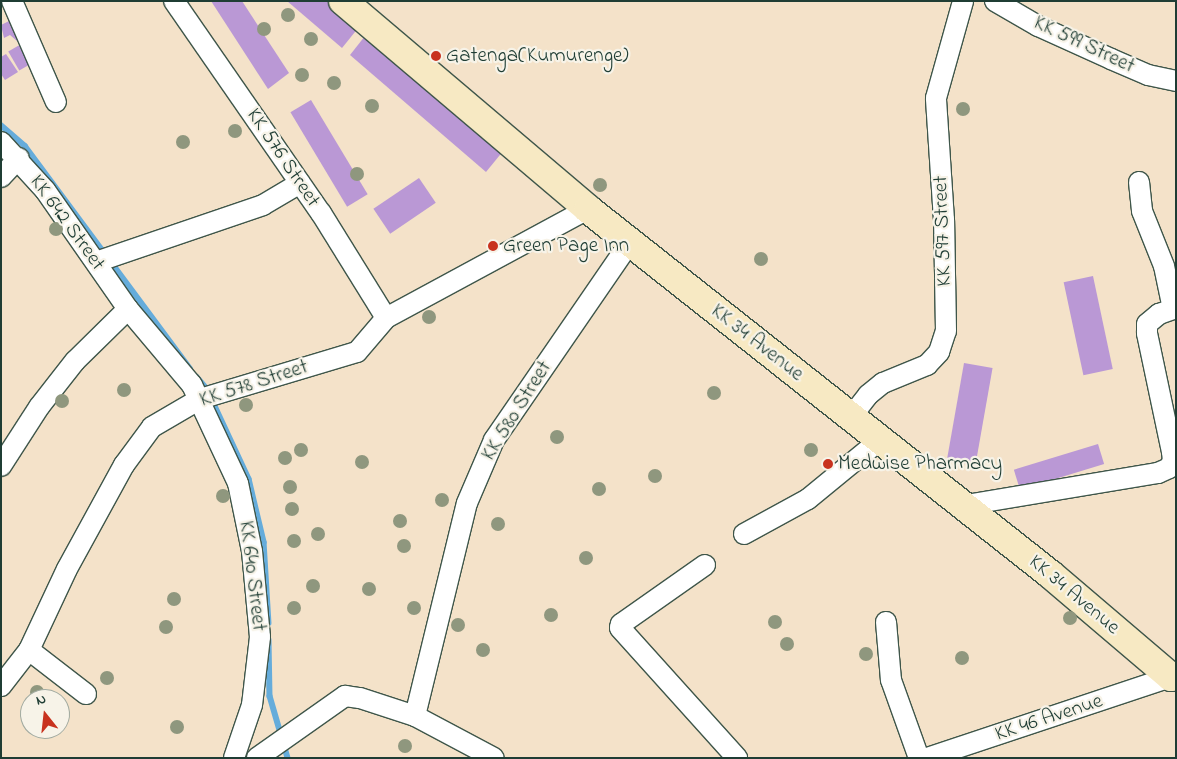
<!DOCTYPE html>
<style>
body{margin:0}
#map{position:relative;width:1177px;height:759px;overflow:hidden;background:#f4e2c9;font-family:"Indie Flower",sans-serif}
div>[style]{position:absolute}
.stream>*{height:5.5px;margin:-2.75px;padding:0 2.75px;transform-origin:2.75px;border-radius:2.75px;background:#65acdb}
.building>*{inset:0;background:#ba98d5;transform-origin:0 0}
.roads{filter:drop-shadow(1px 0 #3f564a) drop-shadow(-1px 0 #3f564a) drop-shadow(0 1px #3f564a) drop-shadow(0 -1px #3f564a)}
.minor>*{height:20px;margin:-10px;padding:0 10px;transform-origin:10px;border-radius:10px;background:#fff}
.secondary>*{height:28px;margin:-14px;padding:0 14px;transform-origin:14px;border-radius:14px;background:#f7e9c3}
.trees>*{width:14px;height:14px;margin:-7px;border-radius:50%;background:#8f977e}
.dots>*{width:14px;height:14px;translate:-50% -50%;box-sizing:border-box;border:2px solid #f7f3e8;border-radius:50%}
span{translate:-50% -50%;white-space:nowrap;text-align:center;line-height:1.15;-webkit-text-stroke:4.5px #f7f3e8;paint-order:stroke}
.street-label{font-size:21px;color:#1f3d34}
.poi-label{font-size:21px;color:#1f3d34}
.left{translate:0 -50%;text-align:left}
.frame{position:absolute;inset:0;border:2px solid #1f3d34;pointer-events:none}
.north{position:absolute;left:20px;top:689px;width:50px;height:50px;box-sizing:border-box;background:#f7f3e8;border:1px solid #a1aaa0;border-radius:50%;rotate:344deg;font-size:14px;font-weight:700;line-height:20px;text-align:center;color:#1f3d34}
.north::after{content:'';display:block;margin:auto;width:18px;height:22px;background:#c8321e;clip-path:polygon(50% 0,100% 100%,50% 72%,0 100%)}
</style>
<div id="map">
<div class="stream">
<div style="left:1px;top:125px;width:32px;rotate:41deg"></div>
<div style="left:25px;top:146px;width:277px;rotate:53.4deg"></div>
<div style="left:197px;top:377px;width:16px;rotate:50deg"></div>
<div style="left:207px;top:389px;width:99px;rotate:65deg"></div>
<div style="left:249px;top:479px;width:65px;rotate:76.6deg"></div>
<div style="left:264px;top:542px;width:81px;rotate:86.5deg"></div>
<div style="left:269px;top:640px;width:56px;rotate:89deg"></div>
<div style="left:270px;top:696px;width:65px;rotate:73.8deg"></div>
</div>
<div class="building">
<div style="clip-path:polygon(211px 1px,242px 1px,289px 73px,268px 89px)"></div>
<div style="clip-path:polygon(287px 1px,328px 1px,359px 27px,342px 48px)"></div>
<div style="clip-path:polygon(15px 18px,25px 36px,17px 41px,10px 35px,4px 38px,1px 25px)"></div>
<div style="clip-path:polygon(365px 36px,504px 150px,486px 172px,350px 55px)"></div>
<div style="left:23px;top:43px;width:22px;height:17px;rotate:60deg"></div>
<div style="clip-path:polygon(6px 54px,18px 72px,5px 80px,1px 74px,1px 57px)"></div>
<div style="left:311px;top:100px;width:110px;height:24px;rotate:59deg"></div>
<div style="left:419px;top:178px;width:30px;height:55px;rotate:56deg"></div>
<div style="left:1093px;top:276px;width:95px;height:30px;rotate:78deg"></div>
<div style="left:964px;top:363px;width:29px;height:99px;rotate:10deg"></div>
<div style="left:1098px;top:444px;width:21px;height:88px;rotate:73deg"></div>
</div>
<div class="roads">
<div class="minor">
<div style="left:12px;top:1px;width:110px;rotate:66.5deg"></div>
<div style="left:174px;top:1px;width:258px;rotate:55.3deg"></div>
<div style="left:321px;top:213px;width:123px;rotate:58.2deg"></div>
<div style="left:995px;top:1px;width:50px;rotate:30.2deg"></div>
<div style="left:1038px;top:26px;width:80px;rotate:24.3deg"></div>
<div style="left:1111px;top:59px;width:40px;rotate:23.4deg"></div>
<div style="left:1148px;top:75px;width:29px;rotate:12deg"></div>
<div style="left:1px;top:142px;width:65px;rotate:47.5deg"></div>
<div style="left:45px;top:190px;width:145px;rotate:55.1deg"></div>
<div style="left:128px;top:309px;width:74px;rotate:135.5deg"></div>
<div style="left:75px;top:361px;width:58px;rotate:128deg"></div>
<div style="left:39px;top:407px;width:70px;rotate:122.8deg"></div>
<div style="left:1px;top:177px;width:26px;rotate:-47deg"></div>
<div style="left:1139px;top:182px;width:29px;rotate:84deg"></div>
<div style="left:1142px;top:211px;width:59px;rotate:68.2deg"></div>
<div style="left:1164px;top:266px;width:44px;rotate:78.2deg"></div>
<div style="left:96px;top:262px;width:176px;rotate:-18.8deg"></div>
<div style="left:263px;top:205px;width:43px;rotate:-30.7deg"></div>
<div style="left:128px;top:309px;width:99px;rotate:49.9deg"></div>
<div style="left:192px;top:385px;width:108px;rotate:64.9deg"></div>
<div style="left:238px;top:483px;width:69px;rotate:78.4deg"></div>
<div style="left:252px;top:551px;width:86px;rotate:84.7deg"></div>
<div style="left:260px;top:637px;width:68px;rotate:96.7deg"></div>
<div style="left:252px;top:705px;width:56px;rotate:108.8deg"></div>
<div style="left:851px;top:417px;width:28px;rotate:-52deg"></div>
<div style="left:868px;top:395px;width:19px;rotate:-39deg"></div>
<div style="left:883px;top:383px;width:48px;rotate:-22.2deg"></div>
<div style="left:927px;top:365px;width:18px;rotate:-47deg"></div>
<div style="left:939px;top:352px;width:22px;rotate:-72deg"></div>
<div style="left:946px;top:331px;width:111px;rotate:-91deg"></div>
<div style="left:944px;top:220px;width:122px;rotate:-93.8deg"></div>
<div style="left:936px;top:98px;width:101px;rotate:-74.4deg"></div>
<div style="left:960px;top:506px;width:201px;rotate:-9.5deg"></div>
<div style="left:1158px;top:473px;width:12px;rotate:-24deg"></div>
<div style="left:1169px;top:468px;width:8px;rotate:-60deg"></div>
<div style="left:1173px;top:461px;width:9px;rotate:-96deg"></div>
<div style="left:1172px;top:452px;width:122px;rotate:-101.9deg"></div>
<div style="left:1147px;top:333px;width:9px;rotate:-90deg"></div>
<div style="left:1147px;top:324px;width:16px;rotate:-40deg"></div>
<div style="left:1159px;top:314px;width:18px;rotate:-19deg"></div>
<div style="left:744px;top:534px;width:73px;rotate:-28.7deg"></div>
<div style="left:808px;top:499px;width:93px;rotate:-39.3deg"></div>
<div style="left:705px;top:565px;width:103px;rotate:144.9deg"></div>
<div style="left:621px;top:624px;width:4px;rotate:104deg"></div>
<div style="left:620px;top:628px;width:175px;rotate:48deg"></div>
<div style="left:886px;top:622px;width:58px;rotate:85.1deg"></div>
<div style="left:891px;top:680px;width:83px;rotate:70.3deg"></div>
<div style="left:29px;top:650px;width:72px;rotate:37.7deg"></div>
<div style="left:1px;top:686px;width:46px;rotate:-52.1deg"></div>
<div style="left:29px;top:650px;width:89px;rotate:-64.9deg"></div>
<div style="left:67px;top:569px;width:119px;rotate:-61.3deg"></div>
<div style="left:124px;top:465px;width:47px;rotate:-53.6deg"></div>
<div style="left:152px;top:427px;width:56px;rotate:-30.3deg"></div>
<div style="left:200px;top:399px;width:164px;rotate:-16.7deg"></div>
<div style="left:357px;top:352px;width:45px;rotate:-49.5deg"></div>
<div style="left:386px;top:318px;width:230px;rotate:-28.4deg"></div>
<div style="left:415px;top:716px;width:219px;rotate:-76.3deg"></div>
<div style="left:467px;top:503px;width:69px;rotate:-66.8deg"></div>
<div style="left:494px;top:440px;width:240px;rotate:-55.5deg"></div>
<div style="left:257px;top:758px;width:108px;rotate:-35.2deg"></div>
<div style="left:345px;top:696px;width:15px;rotate:8deg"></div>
<div style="left:360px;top:698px;width:58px;rotate:18.1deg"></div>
<div style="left:415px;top:716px;width:89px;rotate:28deg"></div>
<div style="left:927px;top:758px;width:257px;rotate:-18.4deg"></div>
</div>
<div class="secondary">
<div style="left:343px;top:1px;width:321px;rotate:40.3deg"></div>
<div style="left:588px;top:209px;width:589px;rotate:38.31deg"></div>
<div style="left:1050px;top:574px;width:159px;rotate:40.4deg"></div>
<div style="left:1171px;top:677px;width:5px;rotate:-11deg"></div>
</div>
</div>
<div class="trees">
<div style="left:288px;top:15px"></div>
<div style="left:264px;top:29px"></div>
<div style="left:311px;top:39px"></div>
<div style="left:302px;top:75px"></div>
<div style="left:334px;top:83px"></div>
<div style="left:372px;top:106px"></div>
<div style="left:963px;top:109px"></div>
<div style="left:235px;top:131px"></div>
<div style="left:183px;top:142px"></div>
<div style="left:357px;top:174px"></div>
<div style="left:600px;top:185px"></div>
<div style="left:56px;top:229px"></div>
<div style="left:761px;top:259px"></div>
<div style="left:429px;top:317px"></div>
<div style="left:124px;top:390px"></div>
<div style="left:714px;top:393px"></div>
<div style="left:62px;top:401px"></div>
<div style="left:246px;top:405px"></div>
<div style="left:557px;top:437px"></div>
<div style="left:301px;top:450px"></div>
<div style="left:811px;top:450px"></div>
<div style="left:285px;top:458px"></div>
<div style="left:362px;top:462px"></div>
<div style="left:655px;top:476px"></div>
<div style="left:290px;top:487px"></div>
<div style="left:599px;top:489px"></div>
<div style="left:223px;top:496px"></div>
<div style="left:442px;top:500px"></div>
<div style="left:292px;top:509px"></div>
<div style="left:400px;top:521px"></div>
<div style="left:498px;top:524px"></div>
<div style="left:318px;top:534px"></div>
<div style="left:294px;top:541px"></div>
<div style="left:404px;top:546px"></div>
<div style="left:586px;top:558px"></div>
<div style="left:313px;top:586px"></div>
<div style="left:369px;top:589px"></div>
<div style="left:174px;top:599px"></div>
<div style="left:294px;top:608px"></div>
<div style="left:414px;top:608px"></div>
<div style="left:551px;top:615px"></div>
<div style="left:1070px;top:618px"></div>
<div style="left:775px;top:622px"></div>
<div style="left:458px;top:625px"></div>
<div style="left:166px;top:627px"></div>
<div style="left:787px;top:644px"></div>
<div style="left:483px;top:650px"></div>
<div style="left:866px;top:654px"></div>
<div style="left:962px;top:658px"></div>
<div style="left:107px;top:678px"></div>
<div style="left:37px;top:692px"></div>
<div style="left:177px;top:727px"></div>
<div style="left:405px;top:746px"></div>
</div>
<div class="dots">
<div style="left:436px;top:56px;background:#c8321e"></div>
<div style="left:493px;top:246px;background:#c8321e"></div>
<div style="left:828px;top:464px;background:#c8321e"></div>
</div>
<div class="street-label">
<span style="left:1084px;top:45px;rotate:25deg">KK 599 Street</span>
<span style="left:283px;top:158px;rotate:56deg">KK 576 Street</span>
<span style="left:67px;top:223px;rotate:54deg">KK 642 Street</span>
<span style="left:943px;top:231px;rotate:-92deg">KK 597 Street</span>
<span style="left:757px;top:343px;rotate:38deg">KK 34 Avenue</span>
<span style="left:254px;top:384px;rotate:-18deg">KK 578 Street</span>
<span style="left:517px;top:411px;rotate:-58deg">KK 580 Street</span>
<span style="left:252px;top:576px;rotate:83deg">KK 640 Street</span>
<span style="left:1074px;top:595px;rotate:40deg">KK 34 Avenue</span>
<span style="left:1049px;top:718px;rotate:-18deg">KK 46 Avenue</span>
</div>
<div class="poi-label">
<span class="left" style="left:446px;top:56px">Gatenga(Kumurenge)</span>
<span class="left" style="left:503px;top:246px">Green Page Inn</span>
<span class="left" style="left:838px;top:464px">Medwise Pharmacy</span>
</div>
<div class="frame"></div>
<div class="north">N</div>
</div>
